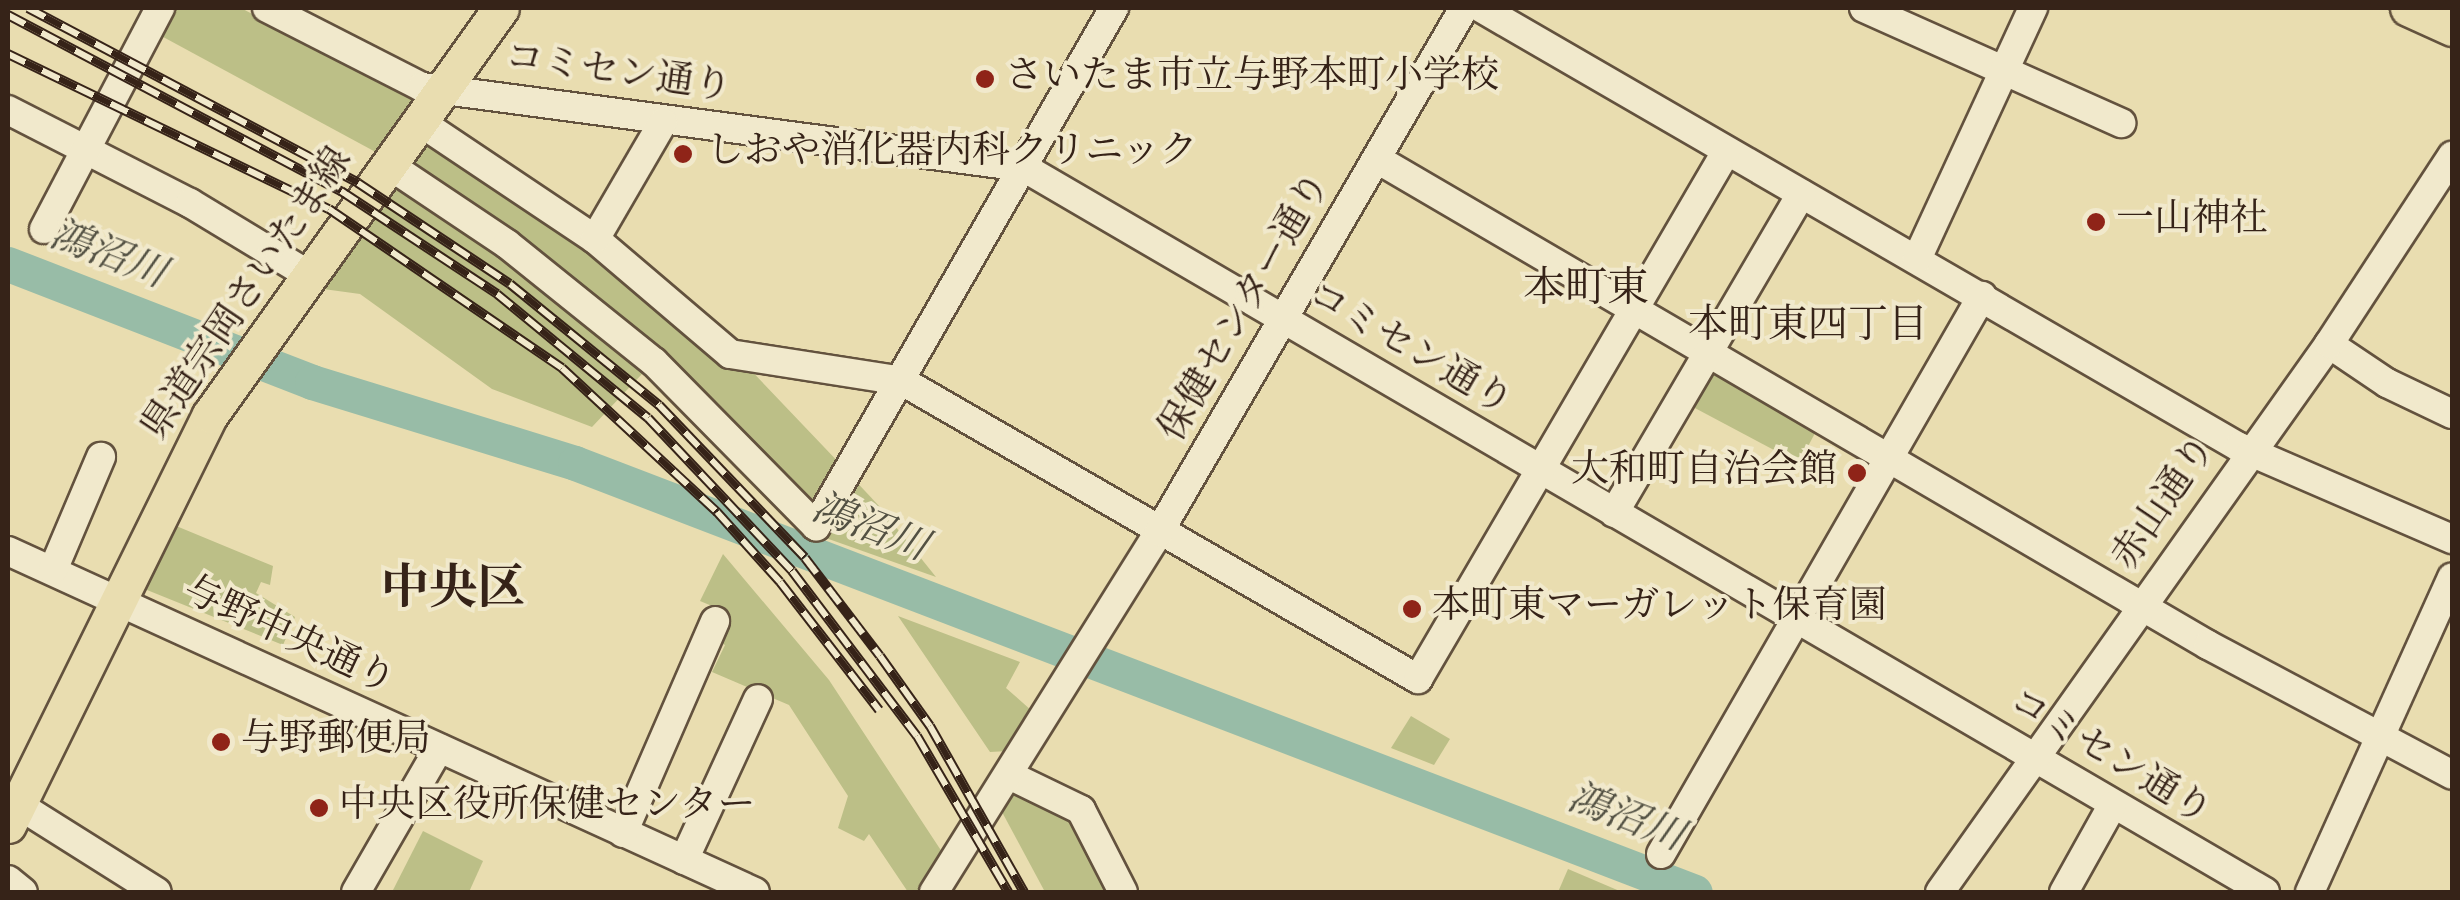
<!DOCTYPE html>
<meta charset="utf-8">
<style>
body{margin:0}
#map{position:relative;width:2460px;height:900px;overflow:hidden;background:#e9ddb0;font-family:"Sorts Mill Goudy","Noto Serif JP",serif}
div>[style]{position:absolute}
.green>*{inset:0;background:#bcbf87;transform-origin:0 0}
.river>*{height:35px;margin:-17.5px;padding:0 17.5px;transform-origin:17.5px;border-radius:17.5px;background:#98bca7}
.roads{filter:drop-shadow(2px 0 #63523e) drop-shadow(-2px 0 #63523e) drop-shadow(0 2px #63523e) drop-shadow(0 -2px #63523e)}
.minor>*{height:28px;margin:-14px;padding:0 14px;transform-origin:14px;border-radius:14px;background:#f1e9cc}
.major>*{height:35px;margin:-17.5px;padding:0 17.5px;transform-origin:17.5px;border-radius:17.5px;background:#e9ddb0}
.rail>*{height:10px;margin-top:-5px;transform-origin:0;background:repeating-linear-gradient(90deg,#f1e9cc 0 19px,#362318 0 38px);box-sizing:border-box;border-block:2px solid #362318}
.dots>*{width:28px;height:28px;translate:-50% -50%;box-sizing:border-box;border:5px solid #f1e9cc;border-radius:50%}
span{translate:-50% -50%;white-space:nowrap;text-align:center;line-height:1.15;-webkit-text-stroke:8px #f1e9cc;paint-order:stroke}
.street-label{font-size:38px;color:#362318}
.poi-label{font-size:38px;color:#362318}
.left{translate:0 -50%;text-align:left}
.right{translate:-100% -50%;text-align:right}
.water-label{font-size:40px;color:#535143;font-style:italic}
.neighbourhood-label{font-size:40px;color:#362318}
.quarter-label{font-size:42px;color:#362318}
.district-label{font-size:48px;color:#362318;font-weight:700}
.frame{position:absolute;inset:0;border:10px solid #362318;pointer-events:none}
</style>
<div id="map">
<div class="green">
<div style="clip-path:polygon(166px 8px,241px 8px,416px 101px,383px 156px,154px 32px)"></div>
<div style="clip-path:polygon(430px 134px,744px 363px,844px 468px,817px 510px,658px 357px,592px 427px,492px 389px,360px 294px,316px 288px)"></div>
<div style="left:1708px;top:364px;width:127px;height:45px;rotate:28deg"></div>
<div style="clip-path:polygon(851px 476px,879px 506px,936px 577px,823px 537px)"></div>
<div style="clip-path:polygon(169px 523px,273px 566px,270px 585px,261px 582px,256px 593px,295px 617px,283px 645px,147px 590px,143px 577px)"></div>
<div style="clip-path:polygon(723px 554px,829px 680px,944px 855px,920px 892px,908px 892px,869px 834px,864px 841px,838px 828px,848px 796px,789px 705px,712px 672px,725px 645px,712px 638px,724px 611px,700px 601px)"></div>
<div style="clip-path:polygon(898px 616px,1020px 662px,1006px 688px,1032px 711px,1008px 751px,990px 752px)"></div>
<div style="clip-path:polygon(1411px 716px,1450px 739px,1434px 765px,1391px 748px)"></div>
<div style="clip-path:polygon(1018px 787px,1076px 813px,1118px 892px,1045px 892px,1002px 812px)"></div>
<div style="clip-path:polygon(423px 831px,483px 861px,469px 892px,392px 892px)"></div>
<div style="clip-path:polygon(1568px 869px,1622px 892px,1558px 892px)"></div>
</div>
<div class="river">
<div style="left:8px;top:264px;width:326px;rotate:21.2deg"></div>
<div style="left:312px;top:382px;width:275px;rotate:17.1deg"></div>
<div style="left:575px;top:463px;width:1199px;rotate:20.96deg"></div>
</div>
<div class="roads">
<div class="minor">
<div style="left:267px;top:8px;width:174px;rotate:27deg"></div>
<div style="left:422px;top:87px;width:606px;rotate:7.58deg"></div>
<div style="left:1023px;top:167px;width:1438px;rotate:30.27deg"></div>
<div style="left:1481px;top:8px;width:876px;rotate:30.08deg"></div>
<div style="left:2239px;top:447px;width:232px;rotate:23.4deg"></div>
<div style="left:1864px;top:8px;width:282px;rotate:24.1deg"></div>
<div style="left:8px;top:110px;width:204px;rotate:27.1deg"></div>
<div style="left:190px;top:203px;width:139px;rotate:31.2deg"></div>
<div style="left:420px;top:122px;width:211px;rotate:33.8deg"></div>
<div style="left:595px;top:239px;width:177px;rotate:40.4deg"></div>
<div style="left:730px;top:354px;width:174px;rotate:8.9deg"></div>
<div style="left:902px;top:381px;width:596px;rotate:30.01deg"></div>
<div style="left:1418px;top:679px;width:610px;rotate:-59.7deg"></div>
<div style="left:1377px;top:159px;width:963px;rotate:30.32deg"></div>
<div style="left:2208px;top:645px;width:276px;rotate:28deg"></div>
<div style="left:389px;top:165px;width:142px;rotate:33.8deg"></div>
<div style="left:507px;top:244px;width:189px;rotate:38.8deg"></div>
<div style="left:654px;top:362px;width:231px;rotate:45.4deg"></div>
<div style="left:816px;top:526px;width:598px;rotate:-60.09deg"></div>
<div style="left:44px;top:229px;width:250px;rotate:-62.3deg"></div>
<div style="left:595px;top:239px;width:135px;rotate:-59.8deg"></div>
<div style="left:1917px;top:259px;width:277px;rotate:-65.2deg"></div>
<div style="left:2329px;top:344px;width:70px;rotate:33.9deg"></div>
<div style="left:2387px;top:383px;width:72px;rotate:25.5deg"></div>
<div style="left:1614px;top:513px;width:370px;rotate:-59.6deg"></div>
<div style="left:8px;top:551px;width:821px;rotate:24.54deg"></div>
<div style="left:53px;top:570px;width:123px;rotate:-67deg"></div>
<div style="left:1009px;top:775px;width:80px;rotate:25.9deg"></div>
<div style="left:1081px;top:810px;width:92px;rotate:62.9deg"></div>
<div style="left:17px;top:804px;width:165px;rotate:32.2deg"></div>
<div style="left:623px;top:833px;width:231px;rotate:-66.5deg"></div>
<div style="left:1661px;top:854px;width:644px;rotate:-60.09deg"></div>
<div style="left:684px;top:860px;width:177px;rotate:-65.3deg"></div>
<div style="left:8px;top:880px;width:19px;rotate:39deg"></div>
<div style="left:356px;top:892px;width:166px;rotate:-60deg"></div>
<div style="left:934px;top:892px;width:425px;rotate:-58deg"></div>
<div style="left:1159px;top:532px;width:606px;rotate:-59.8deg"></div>
<div style="left:1940px;top:892px;width:672px;rotate:-54.63deg"></div>
<div style="left:2329px;top:344px;width:225px;rotate:-56.8deg"></div>
<div style="left:2064px;top:892px;width:98px;rotate:-60.8deg"></div>
<div style="left:2310px;top:892px;width:345px;rotate:-65.7deg"></div>
</div>
<div class="major">
<div style="left:2408px;top:8px;width:48px;rotate:24.4deg"></div>
<div style="left:8px;top:825px;width:457px;rotate:-63.8deg"></div>
<div style="left:210px;top:415px;width:500px;rotate:-54.44deg"></div>
</div>
</div>
<div class="rail">
<div style="left:28px;top:8px;width:374px;rotate:27.9deg"></div>
<div style="left:358px;top:183px;width:182px;rotate:33.6deg"></div>
<div style="left:510px;top:284px;width:192px;rotate:39.1deg"></div>
<div style="left:659px;top:405px;width:211px;rotate:46.3deg"></div>
<div style="left:805px;top:558px;width:123px;rotate:52.6deg"></div>
<div style="left:880px;top:656px;width:86px;rotate:54.5deg"></div>
<div style="left:930px;top:726px;width:191px;rotate:60.5deg"></div>
<div style="left:8px;top:15px;width:377px;rotate:27.9deg"></div>
<div style="left:341px;top:191px;width:187px;rotate:33.4deg"></div>
<div style="left:497px;top:294px;width:195px;rotate:39.4deg"></div>
<div style="left:648px;top:418px;width:210px;rotate:46.7deg"></div>
<div style="left:792px;top:571px;width:207px;rotate:52.9deg"></div>
<div style="left:917px;top:736px;width:181px;rotate:59.7deg"></div>
<div style="left:8px;top:54px;width:356px;rotate:25.8deg"></div>
<div style="left:329px;top:209px;width:282px;rotate:34.3deg"></div>
<div style="left:562px;top:368px;width:212px;rotate:42.9deg"></div>
<div style="left:717px;top:512px;width:94px;rotate:48deg"></div>
<div style="left:780px;top:582px;width:162px;rotate:52.3deg"></div>
</div>
<div class="dots">
<div style="left:985px;top:79px;background:#8f2418"></div>
<div style="left:683px;top:154px;background:#8f2418"></div>
<div style="left:2096px;top:222px;background:#8f2418"></div>
<div style="left:1857px;top:473px;background:#8f2418"></div>
<div style="left:1412px;top:609px;background:#8f2418"></div>
<div style="left:221px;top:742px;background:#8f2418"></div>
<div style="left:319px;top:808px;background:#8f2418"></div>
</div>
<div class="street-label">
<span style="left:618px;top:75px;rotate:8deg">コミセン通り</span>
<span style="left:249px;top:295px;rotate:-56deg">県道宗岡さいたま線</span>
<span style="left:1247px;top:308px;rotate:-60deg">保健センター通り</span>
<span style="left:1409px;top:351px;rotate:30deg">コミセン通り</span>
<span style="left:2166px;top:504px;rotate:-56deg">赤山通り</span>
<span style="left:288px;top:638px;rotate:25deg">与野中央通り</span>
<span style="left:2109px;top:759px;rotate:31deg">コミセン通り</span>
</div>
<div class="poi-label">
<span class="left" style="left:1005px;top:79px">さいたま市立与野本町小学校</span>
<span class="left" style="left:706px;top:154px">しおや消化器内科クリニック</span>
<span class="left" style="left:2116px;top:222px">一山神社</span>
<span class="right" style="left:1837px;top:473px">大和町自治会館</span>
<span class="left" style="left:1432px;top:609px">本町東マーガレット保育園</span>
<span class="left" style="left:241px;top:742px">与野郵便局</span>
<span class="left" style="left:339px;top:808px">中央区役所保健センター</span>
</div>
<div class="water-label">
<span style="left:107px;top:257px;rotate:21deg">鴻沼川</span>
<span style="left:869px;top:530px;rotate:21deg">鴻沼川</span>
<span style="left:1625px;top:820px;rotate:21deg">鴻沼川</span>
</div>
<div class="neighbourhood-label">
<span style="left:1808px;top:328px">本町東四丁目</span>
</div>
<div class="quarter-label">
<span style="left:1586px;top:291px">本町東</span>
</div>
<div class="district-label">
<span style="left:453px;top:592px">中央区</span>
</div>
<div class="frame"></div>
</div>
